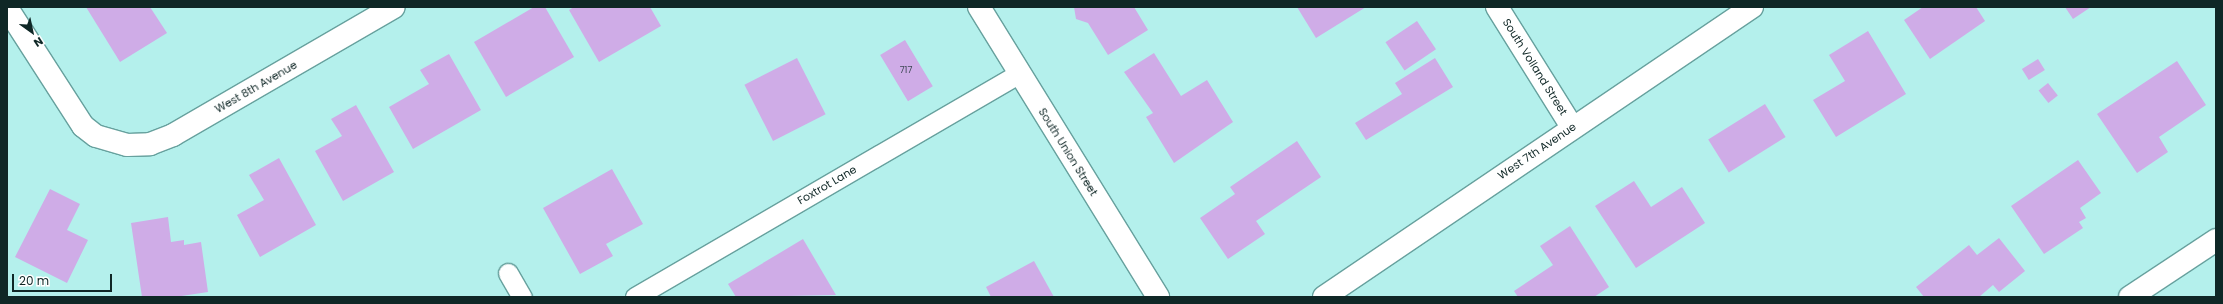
<!DOCTYPE html>
<style>
body{margin:0}
#map{position:relative;width:2223px;height:304px;overflow:hidden;background:#b4f0ec;font-family:Poppins,sans-serif}
div>[style]{position:absolute}
.building>*{inset:0;background:#cface7;transform-origin:0 0}
.roads{filter:drop-shadow(1px 0 #67a19e) drop-shadow(-1px 0 #67a19e) drop-shadow(0 1px #67a19e) drop-shadow(0 -1px #67a19e)}
.lane>*{height:19px;margin:-9.5px;padding:0 9.5px;transform-origin:9.5px;border-radius:9.5px;background:#fff}
.street>*{height:22px;margin:-11px;padding:0 11px;transform-origin:11px;border-radius:11px;background:#fff}
.secondary>*{height:22px;margin:-11px;padding:0 11px;transform-origin:11px;border-radius:11px;background:#fff}
span{translate:-50% -50%;white-space:nowrap;text-align:center;line-height:1.15;-webkit-text-stroke:3px #fff;paint-order:stroke}
.number-label{font-size:9px;color:#3f4856}
.number-label span{-webkit-text-stroke-width:0}
.street-label{font-size:11px;color:#0f2726}
.frame{position:absolute;inset:0;border:8px solid #0f2726;pointer-events:none}
.north{position:absolute;left:12px;top:12px;width:40px;height:40px;-webkit-text-stroke:3px #fff;paint-order:stroke;rotate:147deg;font-size:11px;font-weight:700;line-height:16px;text-align:center;color:#0f2726}
.north::after{content:'';display:block;margin:auto;width:14px;height:18px;background:#0f2726;clip-path:polygon(50% 0,100% 100%,50% 72%,0 100%)}
.scale{position:absolute;left:12px;top:274px;width:100px;height:18px;box-sizing:border-box;border:2px solid #0f2726;border-top:0;padding-left:5px;font-size:12px;line-height:14px;white-space:nowrap;color:#0f2726;-webkit-text-stroke:3px #fff;paint-order:stroke}
</style>
<div id="map">
<div class="building">
<div style="clip-path:polygon(86px 7px,150px 7px,167px 33px,120px 62px)"></div>
<div style="clip-path:polygon(534px 7px,545px 7px,574px 57px,506px 97px,474px 42px)"></div>
<div style="clip-path:polygon(574px 7px,650px 7px,661px 26px,599px 62px,569px 10px)"></div>
<div style="clip-path:polygon(1074px 7px,1134px 7px,1148px 30px,1108px 55px,1088px 23px,1076px 19px)"></div>
<div style="clip-path:polygon(1297px 7px,1366px 7px,1316px 38px)"></div>
<div style="clip-path:polygon(1923px 7px,1976px 7px,1985px 21px,1930px 59px,1904px 20px)"></div>
<div style="clip-path:polygon(2065px 7px,2091px 7px,2073px 19px)"></div>
<div style="left:1417px;top:21px;width:34px;height:38px;rotate:56deg"></div>
<div style="clip-path:polygon(1868px 31px,1906px 94px,1836px 137px,1813px 100px,1845px 81px,1829px 55px)"></div>
<div style="left:905px;top:40px;width:54px;height:29px;rotate:59deg"></div>
<div style="clip-path:polygon(1154px 53px,1181px 96px,1207px 80px,1233px 122px,1174px 163px,1146px 117px,1153px 113px,1124px 72px)"></div>
<div style="clip-path:polygon(449px 54px,481px 110px,413px 149px,389px 107px,429px 84px,420px 70px)"></div>
<div style="left:797px;top:58px;width:63px;height:59px;rotate:63deg"></div>
<div style="clip-path:polygon(1435px 58px,1453px 87px,1366px 140px,1355px 123px,1402px 94px,1395px 83px)"></div>
<div style="left:2038px;top:59px;width:13px;height:19px;rotate:58deg"></div>
<div style="clip-path:polygon(2177px 61px,2206px 105px,2159px 137px,2168px 152px,2137px 173px,2097px 114px)"></div>
<div style="left:2048px;top:83px;width:16px;height:12px;rotate:52deg"></div>
<div style="left:1765px;top:104px;width:39px;height:67px;rotate:58deg"></div>
<div style="clip-path:polygon(356px 105px,394px 172px,343px 201px,315px 151px,342px 136px,331px 119px)"></div>
<div style="clip-path:polygon(1297px 141px,1321px 177px,1256px 221px,1265px 234px,1228px 259px,1200px 218px,1235px 194px,1230px 187px)"></div>
<div style="clip-path:polygon(279px 158px,316px 225px,260px 257px,237px 215px,264px 200px,249px 175px)"></div>
<div style="clip-path:polygon(2078px 160px,2101px 193px,2080px 208px,2086px 218px,2079px 222px,2083px 228px,2044px 254px,2011px 206px)"></div>
<div style="clip-path:polygon(612px 169px,643px 224px,606px 244px,613px 256px,580px 274px,543px 208px)"></div>
<div style="clip-path:polygon(1634px 181px,1651px 207px,1682px 187px,1705px 223px,1636px 268px,1595px 206px)"></div>
<div style="clip-path:polygon(50px 189px,80px 204px,67px 230px,88px 240px,67px 283px,15px 257px)"></div>
<div style="clip-path:polygon(168px 217px,171px 242px,184px 240px,184px 245px,201px 242px,208px 292px,175px 297px,142px 297px,131px 223px)"></div>
<div style="clip-path:polygon(1570px 226px,1609px 287px,1594px 297px,1518px 297px,1514px 291px,1553px 265px,1540px 246px)"></div>
<div style="clip-path:polygon(1999px 238px,2025px 271px,1999px 292px,1993px 285px,1979px 297px,1924px 297px,1916px 287px,1969px 245px,1977px 255px)"></div>
<div style="clip-path:polygon(803px 239px,836px 295px,736px 297px,728px 284px)"></div>
<div style="clip-path:polygon(1034px 261px,1054px 297px,991px 297px,986px 287px)"></div>
</div>
<div class="roads">
<div class="lane">
<div style="left:508px;top:273px;width:28px;rotate:60deg"></div>
<div style="left:635px;top:297px;width:445px;rotate:-30.2deg"></div>
</div>
<div class="street">
<div style="left:1497px;top:7px;width:142px;rotate:58deg"></div>
<div style="left:7px;top:8px;width:140px;rotate:57.2deg"></div>
<div style="left:83px;top:126px;width:16px;rotate:38deg"></div>
<div style="left:96px;top:136px;width:32px;rotate:16deg"></div>
<div style="left:127px;top:145px;width:23px;rotate:-2deg"></div>
<div style="left:150px;top:144px;width:25px;rotate:-21deg"></div>
<div style="left:173px;top:135px;width:255px;rotate:-30.1deg"></div>
<div style="left:2130px;top:297px;width:103px;rotate:-33.5deg"></div>
</div>
<div class="secondary">
<div style="left:979px;top:7px;width:341px;rotate:58.3deg"></div>
<div style="left:1324px;top:297px;width:517px;rotate:-34.12deg"></div>
</div>
</div>
<div class="number-label">
<span style="left:906px;top:70px">717</span>
</div>
<div class="street-label">
<span style="left:1535px;top:67px;rotate:58deg">South Volland Street</span>
<span style="left:256px;top:87px;rotate:-30deg">West 8th Avenue</span>
<span style="left:1537px;top:151px;rotate:-34deg">West 7th Avenue</span>
<span style="left:1068px;top:152px;rotate:58deg">South Union Street</span>
<span style="left:827px;top:185px;rotate:-30deg">Foxtrot Lane</span>
</div>
<div class="frame"></div>
<div class="north">N</div>
<div class="scale">20 m</div>
</div>
